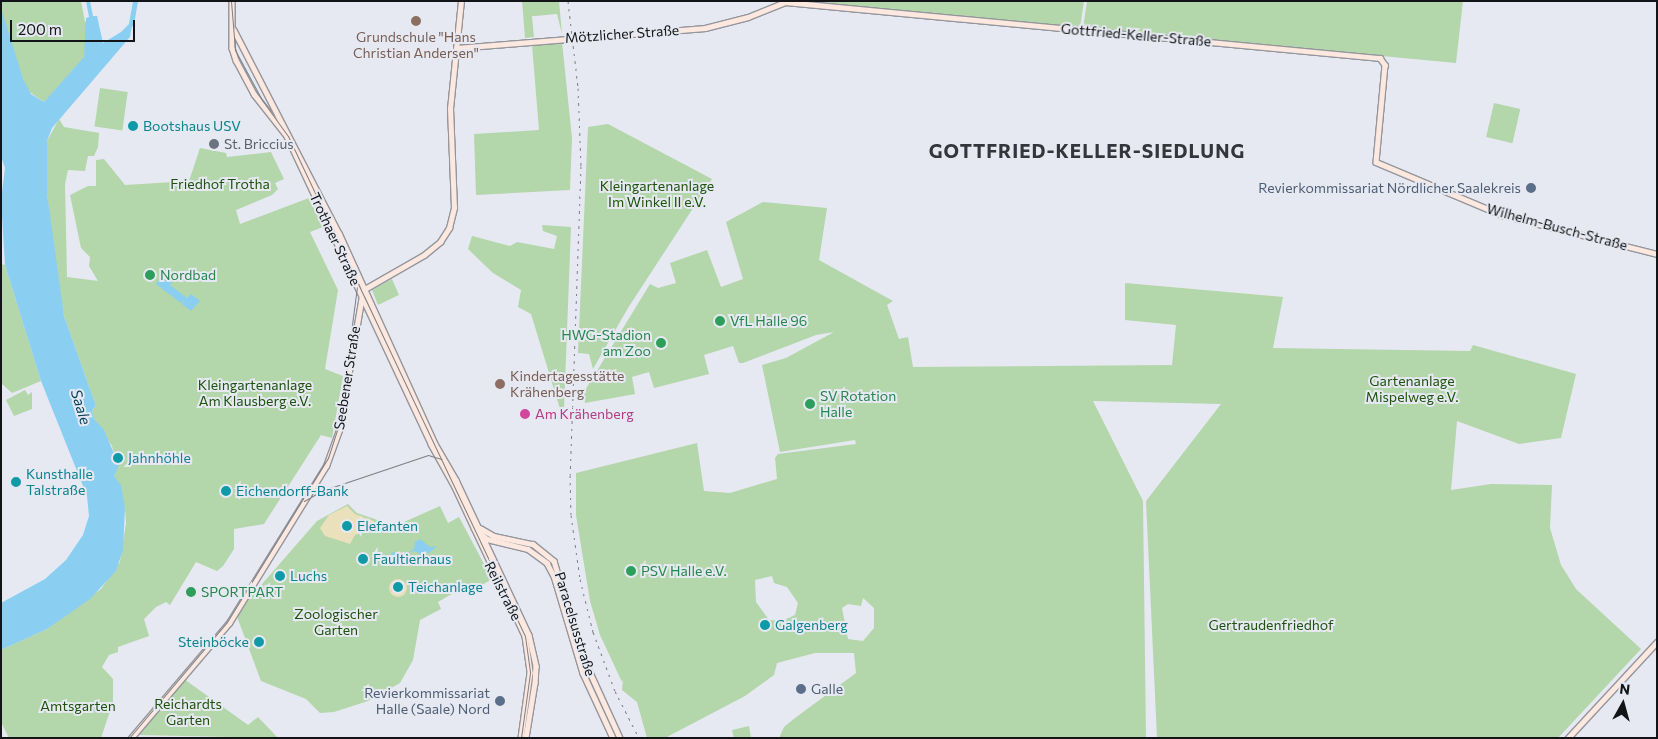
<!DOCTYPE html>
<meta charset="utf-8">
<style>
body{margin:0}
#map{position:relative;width:1658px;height:739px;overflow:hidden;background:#e6e9f1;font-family:Commissioner,sans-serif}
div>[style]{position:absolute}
.green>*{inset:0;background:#b3d6aa;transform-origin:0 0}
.sand>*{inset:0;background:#eae0bb}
.round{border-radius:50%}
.water>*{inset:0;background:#8acef1}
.stream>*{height:1px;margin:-0.5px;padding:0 0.5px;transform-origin:0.5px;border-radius:0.5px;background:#8acef1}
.canal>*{height:4.5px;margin:-2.25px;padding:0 2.25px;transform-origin:2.25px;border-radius:2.25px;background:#8acef1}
.roads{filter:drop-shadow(1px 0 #93969d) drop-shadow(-1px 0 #93969d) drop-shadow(0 1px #93969d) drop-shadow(0 -1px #93969d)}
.secondary>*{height:4.5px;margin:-2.25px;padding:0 2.25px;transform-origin:2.25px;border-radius:2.25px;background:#fde8df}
.tram>*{height:1px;margin:-0.5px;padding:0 0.5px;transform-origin:0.5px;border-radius:0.5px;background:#7d7f85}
.rail>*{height:1px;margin-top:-0.5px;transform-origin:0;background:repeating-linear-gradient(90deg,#7d7f85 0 2.5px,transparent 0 7.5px)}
.dots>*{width:14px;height:14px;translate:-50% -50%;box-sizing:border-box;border:2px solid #e6e9f1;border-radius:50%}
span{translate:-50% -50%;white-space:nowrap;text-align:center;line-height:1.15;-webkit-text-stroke:4px #e6e9f1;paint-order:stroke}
.street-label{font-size:14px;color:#131417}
.education-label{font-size:14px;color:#785e54}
.left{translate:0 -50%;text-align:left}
.culture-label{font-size:14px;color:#0d838f}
.right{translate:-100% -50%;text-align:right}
.worship-label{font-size:14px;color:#5b616d}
.park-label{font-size:14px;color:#1c520b}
.service-label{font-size:14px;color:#4e5e75}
.leisure-label{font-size:14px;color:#27864d}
.hotel-label{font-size:14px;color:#b23c85}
.water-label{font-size:15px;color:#033f57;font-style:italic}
.district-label{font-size:19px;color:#34363c;font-weight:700;letter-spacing:1px}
.frame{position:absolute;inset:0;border:2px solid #131417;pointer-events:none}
.north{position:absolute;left:1598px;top:679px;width:50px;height:50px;-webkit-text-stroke:4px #e6e9f1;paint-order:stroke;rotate:7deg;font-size:14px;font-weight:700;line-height:20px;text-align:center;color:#131417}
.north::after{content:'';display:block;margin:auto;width:18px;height:22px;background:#131417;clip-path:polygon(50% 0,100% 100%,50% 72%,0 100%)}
.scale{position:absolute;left:10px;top:20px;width:125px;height:22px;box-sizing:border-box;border:2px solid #131417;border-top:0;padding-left:6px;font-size:15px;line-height:18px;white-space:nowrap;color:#131417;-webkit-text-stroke:4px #e6e9f1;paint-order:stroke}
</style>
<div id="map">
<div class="green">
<div style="clip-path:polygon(1px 1px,81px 1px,85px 22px,89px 22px,84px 57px,74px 73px,44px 102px,1px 72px)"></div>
<div style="clip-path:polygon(522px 1px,559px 1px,562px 34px,557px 14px,535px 16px,532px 16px,534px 37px,525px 38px)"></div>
<div style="clip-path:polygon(794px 1px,1084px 1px,1080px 28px)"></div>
<div style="clip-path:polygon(1087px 1px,1463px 1px,1456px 63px,1083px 28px)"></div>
<div style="clip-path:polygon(562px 42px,572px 138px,570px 190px,476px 195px,474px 134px,539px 130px,532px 45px)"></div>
<div style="left:100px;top:88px;width:28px;height:39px;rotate:8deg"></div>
<div style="left:1494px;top:103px;width:27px;height:35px;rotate:13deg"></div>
<div style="clip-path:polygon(59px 119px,64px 127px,99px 133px,98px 147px,94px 156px,88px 156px,85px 171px,68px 170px,65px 184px,67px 277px,98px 281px,89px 266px,90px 257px,81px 248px,70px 195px,88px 186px,96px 186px,96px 160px,104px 159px,125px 185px,189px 181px,200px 148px,226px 153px,227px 157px,271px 152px,284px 179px,275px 183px,278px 189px,272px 195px,236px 210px,240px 224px,309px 198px,323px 227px,310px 232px,338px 290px,325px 369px,343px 376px,332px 438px,321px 435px,264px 524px,234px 529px,234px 549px,223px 566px,217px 571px,196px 562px,170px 605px,166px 602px,156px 607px,144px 619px,149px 636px,118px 647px,118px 652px,109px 655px,102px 667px,113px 679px,113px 702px,101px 738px,9px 738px,1px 722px,1px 650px,47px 629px,101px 589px,120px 562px,126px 523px,125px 508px,114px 476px,117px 464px,112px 446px,94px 419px,92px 410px,96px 406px,64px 316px,56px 271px,47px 193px,47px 141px)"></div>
<div style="clip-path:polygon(608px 124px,712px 179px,628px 308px,593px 369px,589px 354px,578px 353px,588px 127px)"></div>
<div style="clip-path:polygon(evenodd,763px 202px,827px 208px,819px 260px,893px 301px,887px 305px,899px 339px,908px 337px,913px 367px,1172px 365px,1176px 325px,1125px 320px,1125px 283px,1283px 297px,1273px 348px,1470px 351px,1473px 345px,1576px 374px,1561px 438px,1519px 444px,1457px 421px,1451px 490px,1491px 484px,1552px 485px,1550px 528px,1561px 565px,1576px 589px,1641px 649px,1558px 738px,1157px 738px,1146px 501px,1221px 404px,1093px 401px,1143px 501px,1146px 738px,779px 738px,784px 727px,795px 718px,856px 673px,854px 653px,815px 653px,777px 663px,774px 675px,745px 696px,665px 738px,647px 738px,637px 702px,622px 690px,623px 679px,622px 682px,600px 635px,590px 601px,576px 515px,576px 473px,697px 443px,704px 491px,730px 493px,777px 479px,775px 458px,778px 454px,856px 444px,855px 440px,780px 452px,762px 365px,786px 358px,834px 332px,816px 335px,743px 363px,739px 363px,733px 346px,704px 355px,709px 374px,654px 388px,649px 372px,632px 377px,635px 394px,585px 403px,584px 392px,650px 284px,658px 288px,676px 283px,670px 263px,707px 250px,721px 287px,743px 279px,726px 222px,763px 202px,772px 576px,774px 583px,787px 587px,798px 603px,795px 615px,782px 621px,769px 620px,756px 602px,755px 580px,772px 576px,763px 202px,863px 598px,874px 608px,874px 628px,863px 641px,848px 639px,842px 608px,848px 604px,861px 606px,863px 598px)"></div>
<div style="clip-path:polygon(542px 225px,571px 227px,564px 409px,560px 409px,531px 314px,518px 307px,521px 290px,493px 273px,468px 249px,472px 236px,510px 246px,517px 242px,554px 249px,557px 236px,543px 231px)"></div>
<div style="clip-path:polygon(1px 264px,5px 265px,41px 381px,12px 393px,1px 383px)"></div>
<div style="clip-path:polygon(392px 279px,399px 295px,378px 305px,372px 290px)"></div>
<div style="clip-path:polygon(25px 390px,28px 395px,32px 392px,32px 409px,14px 416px,6px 400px)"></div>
<div style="clip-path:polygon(348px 504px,357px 513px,395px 526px,440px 506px,448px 523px,459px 517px,492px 579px,482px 585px,469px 584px,438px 602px,441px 609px,420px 620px,413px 660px,400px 683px,368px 701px,334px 712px,320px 713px,306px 699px,261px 681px,236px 614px,317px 521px)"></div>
<div style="clip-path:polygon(184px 679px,248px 725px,258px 717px,278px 738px,137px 735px)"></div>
<div style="clip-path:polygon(749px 726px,751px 738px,734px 738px,732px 730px)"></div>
</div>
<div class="sand">
<div style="clip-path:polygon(347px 506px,355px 514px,374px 521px,373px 529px,355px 535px,350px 544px,325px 536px,320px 528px,329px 515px)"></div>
<div class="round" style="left:389px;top:579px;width:18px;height:18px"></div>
</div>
<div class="water">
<div style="clip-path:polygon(86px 1px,90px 1px,93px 16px,97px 16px,103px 43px,121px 32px,133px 20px,130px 37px,52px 128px,47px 141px,47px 193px,64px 316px,96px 406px,92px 410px,94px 419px,104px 430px,119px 465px,114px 476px,121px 485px,125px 508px,123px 550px,116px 571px,90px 599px,47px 629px,1px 650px,1px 603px,45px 579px,66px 560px,83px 535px,89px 516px,87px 496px,41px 381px,5px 265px,1px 200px,5px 168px,1px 156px,1px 8px,23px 79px,31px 94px,44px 102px,84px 57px,86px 18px,89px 17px)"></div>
<div style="clip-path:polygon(165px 273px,173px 280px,170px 285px,187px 298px,191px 294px,200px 301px,191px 311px,182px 304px,185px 299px,181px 303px,156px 284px)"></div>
<div style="clip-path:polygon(420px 539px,430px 547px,437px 546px,429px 553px,425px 552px,424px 557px,415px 551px,410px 552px,407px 562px,388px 557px,393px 552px,404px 555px,414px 549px,415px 542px)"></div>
</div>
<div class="stream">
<div style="left:391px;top:590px;width:6px;rotate:-45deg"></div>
</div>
<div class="canal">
<div style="left:131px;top:24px;width:23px;rotate:-80deg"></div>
</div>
<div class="roads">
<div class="secondary">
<div style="left:232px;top:1px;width:47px;rotate:90deg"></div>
<div style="left:232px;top:48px;width:13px;rotate:72deg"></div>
<div style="left:236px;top:60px;width:38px;rotate:62deg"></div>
<div style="left:254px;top:94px;width:53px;rotate:51.8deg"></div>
<div style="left:287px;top:136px;width:340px;rotate:64.9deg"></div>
<div style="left:431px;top:444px;width:49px;rotate:60.8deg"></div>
<div style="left:455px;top:487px;width:165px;rotate:64.8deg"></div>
<div style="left:525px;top:636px;width:37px;rotate:82deg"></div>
<div style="left:530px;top:673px;width:66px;rotate:97.9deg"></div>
<div style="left:234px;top:30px;width:229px;rotate:62.7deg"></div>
<div style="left:339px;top:233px;width:232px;rotate:65.5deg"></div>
<div style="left:435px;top:444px;width:42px;rotate:59.7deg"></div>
<div style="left:456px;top:480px;width:171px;rotate:64.8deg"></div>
<div style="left:529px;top:635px;width:32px;rotate:77deg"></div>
<div style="left:536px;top:666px;width:17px;rotate:93deg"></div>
<div style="left:535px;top:683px;width:56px;rotate:99.3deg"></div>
<div style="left:456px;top:48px;width:250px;rotate:-4.6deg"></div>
<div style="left:705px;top:28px;width:44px;rotate:-14.3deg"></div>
<div style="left:748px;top:17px;width:40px;rotate:-22deg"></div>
<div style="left:785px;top:2px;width:598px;rotate:5.38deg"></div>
<div style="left:1380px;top:58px;width:9px;rotate:54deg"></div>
<div style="left:1385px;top:65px;width:97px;rotate:95.3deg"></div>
<div style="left:1376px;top:162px;width:137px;rotate:22.8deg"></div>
<div style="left:1502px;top:215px;width:160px;rotate:14.1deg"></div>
<div style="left:474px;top:528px;width:17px;rotate:40deg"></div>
<div style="left:487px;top:539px;width:42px;rotate:13.7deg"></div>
<div style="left:528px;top:549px;width:24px;rotate:36deg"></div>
<div style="left:547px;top:563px;width:15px;rotate:62deg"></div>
<div style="left:554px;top:576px;width:101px;rotate:73.4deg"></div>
<div style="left:583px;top:673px;width:72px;rotate:65.2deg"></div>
<div style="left:480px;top:528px;width:16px;rotate:30deg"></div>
<div style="left:494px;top:536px;width:40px;rotate:12deg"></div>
<div style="left:533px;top:544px;width:27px;rotate:39deg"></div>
<div style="left:554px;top:561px;width:100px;rotate:73.2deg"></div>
<div style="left:583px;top:657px;width:89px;rotate:65.4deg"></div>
<div style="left:131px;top:738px;width:151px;rotate:-49.6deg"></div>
<div style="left:229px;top:623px;width:185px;rotate:-58.3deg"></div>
<div style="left:326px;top:466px;width:38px;rotate:-70deg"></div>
<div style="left:339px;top:430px;width:142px;rotate:-80.3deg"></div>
<div style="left:363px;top:290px;width:70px;rotate:-29.8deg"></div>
<div style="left:424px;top:255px;width:21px;rotate:-39deg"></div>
<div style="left:440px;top:242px;width:17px;rotate:-57deg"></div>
<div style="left:449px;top:228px;width:21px;rotate:-76deg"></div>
<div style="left:454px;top:208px;width:99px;rotate:-92.3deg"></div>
<div style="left:450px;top:109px;width:109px;rotate:-84.2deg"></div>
<div style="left:1568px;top:738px;width:131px;rotate:-47.2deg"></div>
</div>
</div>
<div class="tram">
<div style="left:231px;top:1px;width:49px;rotate:85.3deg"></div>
<div style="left:235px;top:50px;width:57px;rotate:61.6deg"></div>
<div style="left:262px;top:100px;width:44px;rotate:54.2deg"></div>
<div style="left:288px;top:136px;width:553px;rotate:64.64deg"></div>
<div style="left:525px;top:636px;width:37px;rotate:82deg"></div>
<div style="left:530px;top:673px;width:66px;rotate:97.9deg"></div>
<div style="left:304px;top:501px;width:20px;rotate:-30deg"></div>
<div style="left:321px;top:491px;width:113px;rotate:-18.6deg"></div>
<div style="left:428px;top:455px;width:14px;rotate:17deg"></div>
<div style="left:129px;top:738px;width:152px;rotate:-49.8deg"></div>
<div style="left:227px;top:622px;width:193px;rotate:-58.4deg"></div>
<div style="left:328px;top:458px;width:35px;rotate:-72deg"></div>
<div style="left:339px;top:425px;width:139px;rotate:-82.6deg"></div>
</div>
<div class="rail">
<div style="left:568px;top:1px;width:88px;rotate:83.4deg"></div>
<div style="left:578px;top:88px;width:78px;rotate:87.8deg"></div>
<div style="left:581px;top:166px;width:309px;rotate:92deg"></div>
<div style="left:570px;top:475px;width:40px;rotate:88.6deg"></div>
<div style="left:571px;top:515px;width:65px;rotate:82deg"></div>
<div style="left:580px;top:579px;width:55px;rotate:76.2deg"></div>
<div style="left:593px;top:632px;width:63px;rotate:69.6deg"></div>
<div style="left:615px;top:691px;width:53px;rotate:62.9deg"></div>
</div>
<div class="dots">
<div style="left:416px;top:21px;background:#8d6e63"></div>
<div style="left:133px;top:126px;background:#0f9aa8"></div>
<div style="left:214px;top:144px;background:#6b7280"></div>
<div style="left:1531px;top:188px;background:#5c6f8a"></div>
<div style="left:150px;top:275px;background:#2e9e5b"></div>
<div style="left:720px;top:321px;background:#2e9e5b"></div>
<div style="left:661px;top:343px;background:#2e9e5b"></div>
<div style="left:500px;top:384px;background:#8d6e63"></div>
<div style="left:810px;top:404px;background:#2e9e5b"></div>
<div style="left:525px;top:414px;background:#d1479c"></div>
<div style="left:118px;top:458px;background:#0f9aa8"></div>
<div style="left:16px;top:482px;background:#0f9aa8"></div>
<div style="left:226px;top:491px;background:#0f9aa8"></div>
<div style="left:347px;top:526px;background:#0f9aa8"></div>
<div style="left:363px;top:559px;background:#0f9aa8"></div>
<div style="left:631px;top:571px;background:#2e9e5b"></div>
<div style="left:280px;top:576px;background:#0f9aa8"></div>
<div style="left:398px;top:587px;background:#0f9aa8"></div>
<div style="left:191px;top:592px;background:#2e9e5b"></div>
<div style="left:765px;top:625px;background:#0f9aa8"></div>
<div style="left:259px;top:642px;background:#0f9aa8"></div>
<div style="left:801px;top:689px;background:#5c6f8a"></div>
<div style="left:500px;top:701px;background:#5c6f8a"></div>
</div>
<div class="street-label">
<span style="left:622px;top:34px;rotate:-4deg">Mötzlicher Straße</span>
<span style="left:1136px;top:35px;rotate:5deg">Gottfried-Keller-Straße</span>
<span style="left:1557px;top:227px;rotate:15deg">Wilhelm-Busch-Straße</span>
<span style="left:335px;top:239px;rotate:65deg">Trothaer Straße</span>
<span style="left:347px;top:378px;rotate:-81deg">Seebener Straße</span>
<span style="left:503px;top:591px;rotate:63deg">Reilstraße</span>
<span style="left:575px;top:624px;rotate:73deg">Paracelsusstraße</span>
</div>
<div class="education-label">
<span style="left:416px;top:45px">Grundschule "Hans<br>Christian Andersen"</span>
<span class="left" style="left:510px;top:384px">Kindertagesstätte<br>Krähenberg</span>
</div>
<div class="culture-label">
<span class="left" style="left:143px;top:126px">Bootshaus USV</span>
<span class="left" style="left:128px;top:458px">Jahnhöhle</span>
<span class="left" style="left:26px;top:482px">Kunsthalle<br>Talstraße</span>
<span class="left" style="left:236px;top:491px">Eichendorff-Bank</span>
<span class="left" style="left:357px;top:526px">Elefanten</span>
<span class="left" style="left:373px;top:559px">Faultierhaus</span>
<span class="left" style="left:290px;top:576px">Luchs</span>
<span class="left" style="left:408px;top:587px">Teichanlage</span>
<span class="left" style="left:775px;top:625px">Galgenberg</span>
<span class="right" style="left:249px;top:642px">Steinböcke</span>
</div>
<div class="worship-label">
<span class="left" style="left:224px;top:144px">St. Briccius</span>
</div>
<div class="park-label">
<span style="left:220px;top:184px">Friedhof Trotha</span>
<span style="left:657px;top:194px">Kleingartenanlage<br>Im Winkel II e.V.</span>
<span style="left:1412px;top:389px">Gartenanlage<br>Mispelweg e.V.</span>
<span style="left:255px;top:393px">Kleingartenanlage<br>Am Klausberg e.V.</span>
<span style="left:336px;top:622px">Zoologischer<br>Garten</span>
<span style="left:1271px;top:625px">Gertraudenfriedhof</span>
<span style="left:188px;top:712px">Reichardts<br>Garten</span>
<span style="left:78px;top:706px">Amtsgarten</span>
</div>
<div class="service-label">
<span class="right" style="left:1521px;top:188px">Revierkommissariat Nördlicher Saalekreis</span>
<span class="left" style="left:811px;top:689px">Galle</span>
<span class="right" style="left:490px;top:701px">Revierkommissariat<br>Halle (Saale) Nord</span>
</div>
<div class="leisure-label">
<span class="left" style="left:160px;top:275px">Nordbad</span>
<span class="left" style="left:730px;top:321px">VfL Halle 96</span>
<span class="right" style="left:651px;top:343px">HWG-Stadion<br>am Zoo</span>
<span class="left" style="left:820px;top:404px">SV Rotation<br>Halle</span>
<span class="left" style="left:641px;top:571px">PSV Halle e.V.</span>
<span class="left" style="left:201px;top:592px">SPORTPART</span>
</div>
<div class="hotel-label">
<span class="left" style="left:535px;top:414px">Am Krähenberg</span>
</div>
<div class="water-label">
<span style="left:81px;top:407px;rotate:73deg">Saale</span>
</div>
<div class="district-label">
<span style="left:1087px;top:151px">GOTTFRIED-KELLER-SIEDLUNG</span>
</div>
<div class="frame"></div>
<div class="north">N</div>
<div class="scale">200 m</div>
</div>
